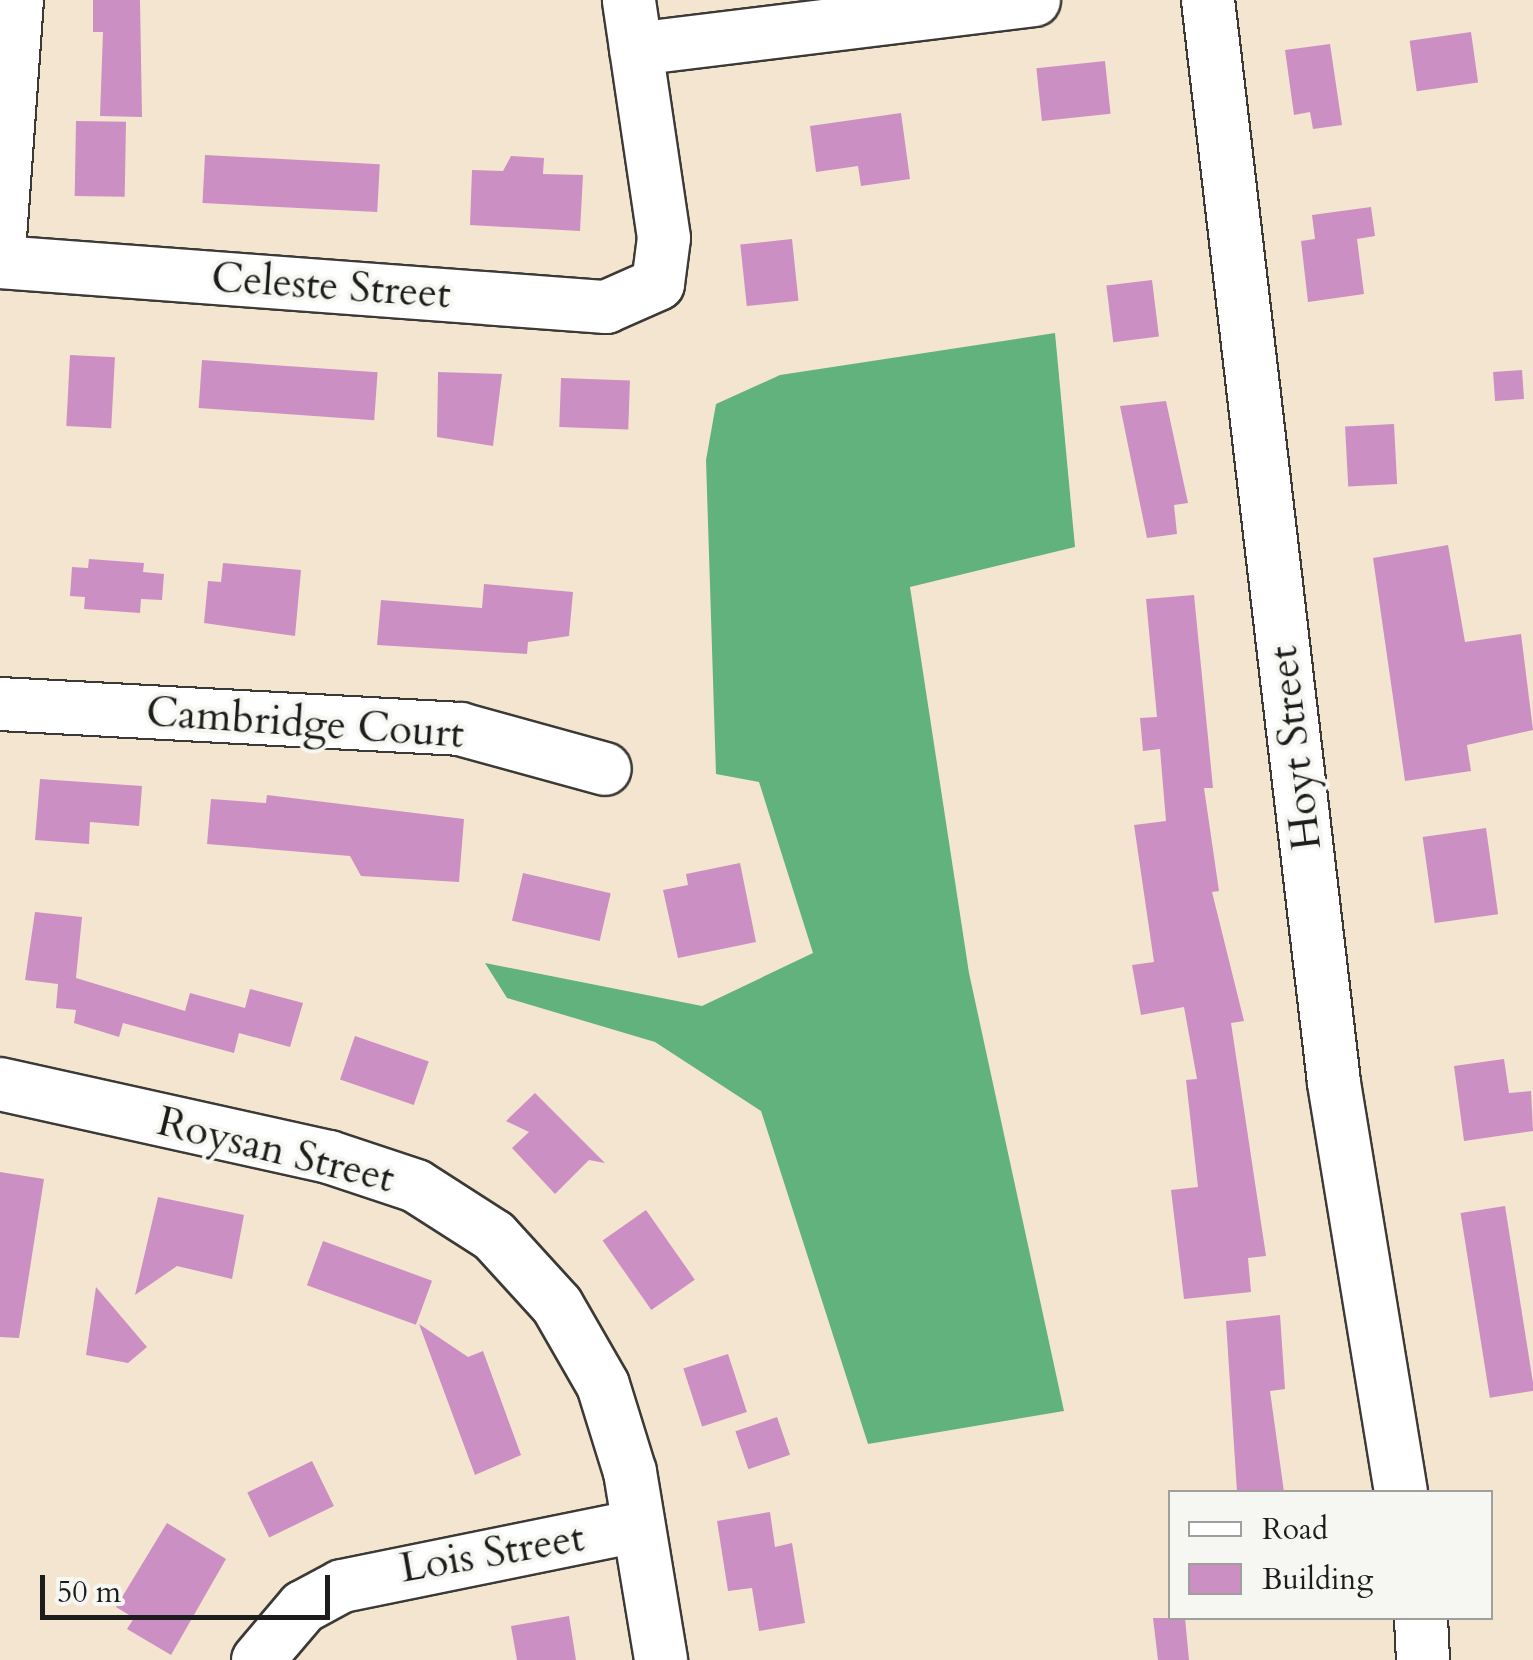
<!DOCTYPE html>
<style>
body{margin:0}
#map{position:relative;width:1533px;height:1660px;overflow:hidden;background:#f4e5d0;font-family:Cardo,serif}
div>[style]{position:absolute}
.forest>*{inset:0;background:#62b27e}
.building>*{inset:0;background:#cc8fc3;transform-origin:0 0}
.roads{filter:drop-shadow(2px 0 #3c3a37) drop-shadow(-2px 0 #3c3a37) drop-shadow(0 2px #3c3a37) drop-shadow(0 -2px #3c3a37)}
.minor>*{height:52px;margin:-26px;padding:0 26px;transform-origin:26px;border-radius:26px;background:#fff}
span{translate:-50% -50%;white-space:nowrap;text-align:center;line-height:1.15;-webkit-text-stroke:8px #f6f6f2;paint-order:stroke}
.street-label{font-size:42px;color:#1c1c1c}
.legend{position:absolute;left:1168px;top:1490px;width:325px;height:130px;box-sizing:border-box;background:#f6f6f2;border:2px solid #9f9f9c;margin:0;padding:12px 18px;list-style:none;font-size:30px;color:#1c1c1c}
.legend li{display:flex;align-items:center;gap:20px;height:50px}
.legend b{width:50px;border:2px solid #9f9f9c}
.scale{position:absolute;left:40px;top:1575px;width:290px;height:45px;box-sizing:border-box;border:5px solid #1c1c1c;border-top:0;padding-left:12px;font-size:30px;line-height:35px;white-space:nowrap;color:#1c1c1c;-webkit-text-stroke:8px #f6f6f2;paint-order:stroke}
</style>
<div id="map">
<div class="forest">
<div style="clip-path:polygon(1055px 333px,1075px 547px,910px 587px,969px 973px,1064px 1411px,868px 1444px,761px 1111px,655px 1042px,507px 998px,485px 963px,702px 1006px,813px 953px,759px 782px,716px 774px,706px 460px,716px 404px,780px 375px)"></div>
</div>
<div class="building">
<div style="clip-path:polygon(93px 0,140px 0,142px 117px,100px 116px,103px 32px,93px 32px)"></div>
<div style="left:1471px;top:32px;width:51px;height:62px;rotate:82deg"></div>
<div style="clip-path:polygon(1330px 44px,1342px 125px,1313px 129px,1310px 112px,1294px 115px,1285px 50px)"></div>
<div style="left:1105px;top:61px;width:53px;height:69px;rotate:84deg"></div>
<div style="clip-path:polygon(901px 113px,910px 179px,861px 186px,858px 166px,816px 172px,810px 126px)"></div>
<div style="left:76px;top:121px;width:50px;height:75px;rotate:1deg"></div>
<div style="left:205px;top:155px;width:175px;height:48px;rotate:3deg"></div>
<div style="clip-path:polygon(511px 156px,544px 158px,543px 174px,583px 175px,580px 231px,470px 225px,472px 170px,503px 171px)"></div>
<div style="clip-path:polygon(1371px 207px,1375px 236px,1357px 239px,1364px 294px,1308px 302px,1301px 241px,1315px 239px,1312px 215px)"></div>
<div style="left:792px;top:239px;width:62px;height:52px;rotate:84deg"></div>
<div style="left:1152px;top:280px;width:57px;height:46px;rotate:83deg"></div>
<div style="left:70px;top:355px;width:45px;height:71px;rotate:3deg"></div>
<div style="left:202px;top:360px;width:176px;height:48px;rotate:4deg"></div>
<div style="left:1522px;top:370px;width:29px;height:29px;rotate:86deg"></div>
<div style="clip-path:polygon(438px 372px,502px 374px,493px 446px,437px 437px)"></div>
<div style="left:561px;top:378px;width:69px;height:49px;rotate:2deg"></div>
<div style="clip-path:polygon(1166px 401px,1188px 503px,1174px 505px,1177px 534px,1147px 538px,1120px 406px)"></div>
<div style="left:1394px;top:424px;width:60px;height:49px;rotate:87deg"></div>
<div style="clip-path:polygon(1448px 545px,1465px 642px,1521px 634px,1533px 730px,1467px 745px,1471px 771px,1405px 781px,1373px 558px)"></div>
<div style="clip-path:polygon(89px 559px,144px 563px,143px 572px,164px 574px,162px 600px,141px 599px,140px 613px,84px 609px,85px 597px,70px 596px,72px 567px,88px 568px)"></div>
<div style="clip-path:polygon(223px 563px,301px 570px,295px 636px,204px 623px,208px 581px,221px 582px)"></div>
<div style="clip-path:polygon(484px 584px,573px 592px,569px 636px,528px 642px,527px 654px,377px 645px,381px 600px,482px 608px)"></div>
<div style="clip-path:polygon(1194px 595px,1213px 788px,1204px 788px,1219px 891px,1212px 892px,1244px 1021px,1231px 1023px,1266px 1256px,1248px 1258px,1251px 1292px,1184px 1299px,1171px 1190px,1198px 1187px,1186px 1080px,1197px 1079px,1184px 1007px,1141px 1015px,1132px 965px,1154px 962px,1134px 825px,1166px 821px,1160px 749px,1143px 751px,1140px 718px,1157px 717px,1146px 599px)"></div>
<div style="clip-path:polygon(40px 779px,142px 786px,139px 826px,90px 822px,89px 844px,35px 840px)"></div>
<div style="clip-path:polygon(267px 795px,464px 819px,459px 882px,361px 876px,350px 856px,207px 844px,211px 799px,266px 803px)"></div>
<div style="left:1486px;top:828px;width:87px;height:64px;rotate:82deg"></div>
<div style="clip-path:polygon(740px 863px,756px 942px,678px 958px,663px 890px,688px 885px,686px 874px)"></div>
<div style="left:523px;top:873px;width:90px;height:49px;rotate:13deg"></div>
<div style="clip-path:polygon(35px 912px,82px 917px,76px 978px,185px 1011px,190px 993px,245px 1008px,250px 989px,303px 1003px,290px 1047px,239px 1033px,234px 1053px,123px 1023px,119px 1037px,74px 1023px,76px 1010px,56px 1008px,58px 984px,25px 980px)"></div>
<div style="left:355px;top:1036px;width:78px;height:46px;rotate:19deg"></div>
<div style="clip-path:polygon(1504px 1059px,1509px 1093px,1531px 1091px,1533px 1131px,1464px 1141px,1454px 1066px)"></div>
<div style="clip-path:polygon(535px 1093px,605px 1163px,589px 1160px,555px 1194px,512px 1148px,529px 1132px,506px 1121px)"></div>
<div style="clip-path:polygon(0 1172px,44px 1179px,19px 1338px,0 1337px)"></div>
<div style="clip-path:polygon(158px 1197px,244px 1215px,232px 1279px,177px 1266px,135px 1295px)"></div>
<div style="left:1505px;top:1206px;width:187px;height:45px;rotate:81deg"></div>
<div style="left:646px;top:1210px;width:85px;height:53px;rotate:55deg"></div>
<div style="left:323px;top:1241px;width:116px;height:47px;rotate:20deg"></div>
<div style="clip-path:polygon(96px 1287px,147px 1347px,128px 1363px,86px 1355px)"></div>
<div style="clip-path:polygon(1280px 1315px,1285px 1389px,1270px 1391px,1284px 1492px,1237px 1492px,1226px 1321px)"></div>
<div style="clip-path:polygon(419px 1324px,468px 1357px,483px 1351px,521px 1455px,475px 1475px)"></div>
<div style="left:728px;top:1354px;width:61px;height:47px;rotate:72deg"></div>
<div style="left:777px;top:1417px;width:40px;height:44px;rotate:71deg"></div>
<div style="left:312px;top:1461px;width:50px;height:72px;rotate:64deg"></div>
<div style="clip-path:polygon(770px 1512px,775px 1547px,792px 1543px,805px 1623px,759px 1631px,752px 1588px,728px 1591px,717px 1521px)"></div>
<div style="clip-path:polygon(167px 1523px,226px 1559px,171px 1655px,127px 1629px,134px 1618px,116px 1607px)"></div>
<div style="clip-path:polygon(569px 1616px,576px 1660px,517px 1660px,511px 1626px)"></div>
<div style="clip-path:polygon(1153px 1618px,1185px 1618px,1189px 1660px,1158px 1660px)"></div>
</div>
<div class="roads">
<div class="minor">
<div style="left:1208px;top:0;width:1090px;rotate:83.36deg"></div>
<div style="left:1334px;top:1083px;width:414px;rotate:80.7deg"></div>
<div style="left:636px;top:49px;width:401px;rotate:-7deg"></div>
<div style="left:0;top:237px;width:238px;rotate:-85.9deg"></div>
<div style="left:0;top:262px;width:608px;rotate:4.25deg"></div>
<div style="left:606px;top:307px;width:57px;rotate:-23.9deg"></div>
<div style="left:658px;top:284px;width:46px;rotate:-82.6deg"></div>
<div style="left:664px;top:238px;width:241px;rotate:-98.4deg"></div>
<div style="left:0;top:704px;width:461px;rotate:3.1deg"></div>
<div style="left:460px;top:729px;width:150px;rotate:15.4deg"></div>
<div style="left:0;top:1084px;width:337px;rotate:12.5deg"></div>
<div style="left:329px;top:1157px;width:92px;rotate:18.4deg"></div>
<div style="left:416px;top:1186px;width:93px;rotate:32.7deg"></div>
<div style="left:494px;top:1236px;width:93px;rotate:47.6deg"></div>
<div style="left:557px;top:1305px;width:92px;rotate:60.1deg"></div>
<div style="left:603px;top:1385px;width:91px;rotate:72.8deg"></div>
<div style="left:630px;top:1472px;width:191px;rotate:80.6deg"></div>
<div style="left:1421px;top:1618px;width:42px;rotate:87.3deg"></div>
<div style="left:258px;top:1660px;width:70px;rotate:-49.7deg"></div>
<div style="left:303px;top:1607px;width:44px;rotate:-28.3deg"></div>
<div style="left:342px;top:1586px;width:302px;rotate:-11.5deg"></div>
</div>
</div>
<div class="street-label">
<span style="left:331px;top:286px;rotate:4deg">Celeste Street</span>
<span style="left:305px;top:723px;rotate:4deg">Cambridge Court</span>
<span style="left:1295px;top:748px;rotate:-97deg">Hoyt Street</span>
<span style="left:276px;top:1150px;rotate:14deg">Roysan Street</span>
<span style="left:492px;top:1553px;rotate:-10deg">Lois Street</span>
</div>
<ul class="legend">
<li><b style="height:12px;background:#fff"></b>Road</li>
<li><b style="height:28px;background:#cc8fc3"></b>Building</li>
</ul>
<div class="scale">50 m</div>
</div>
